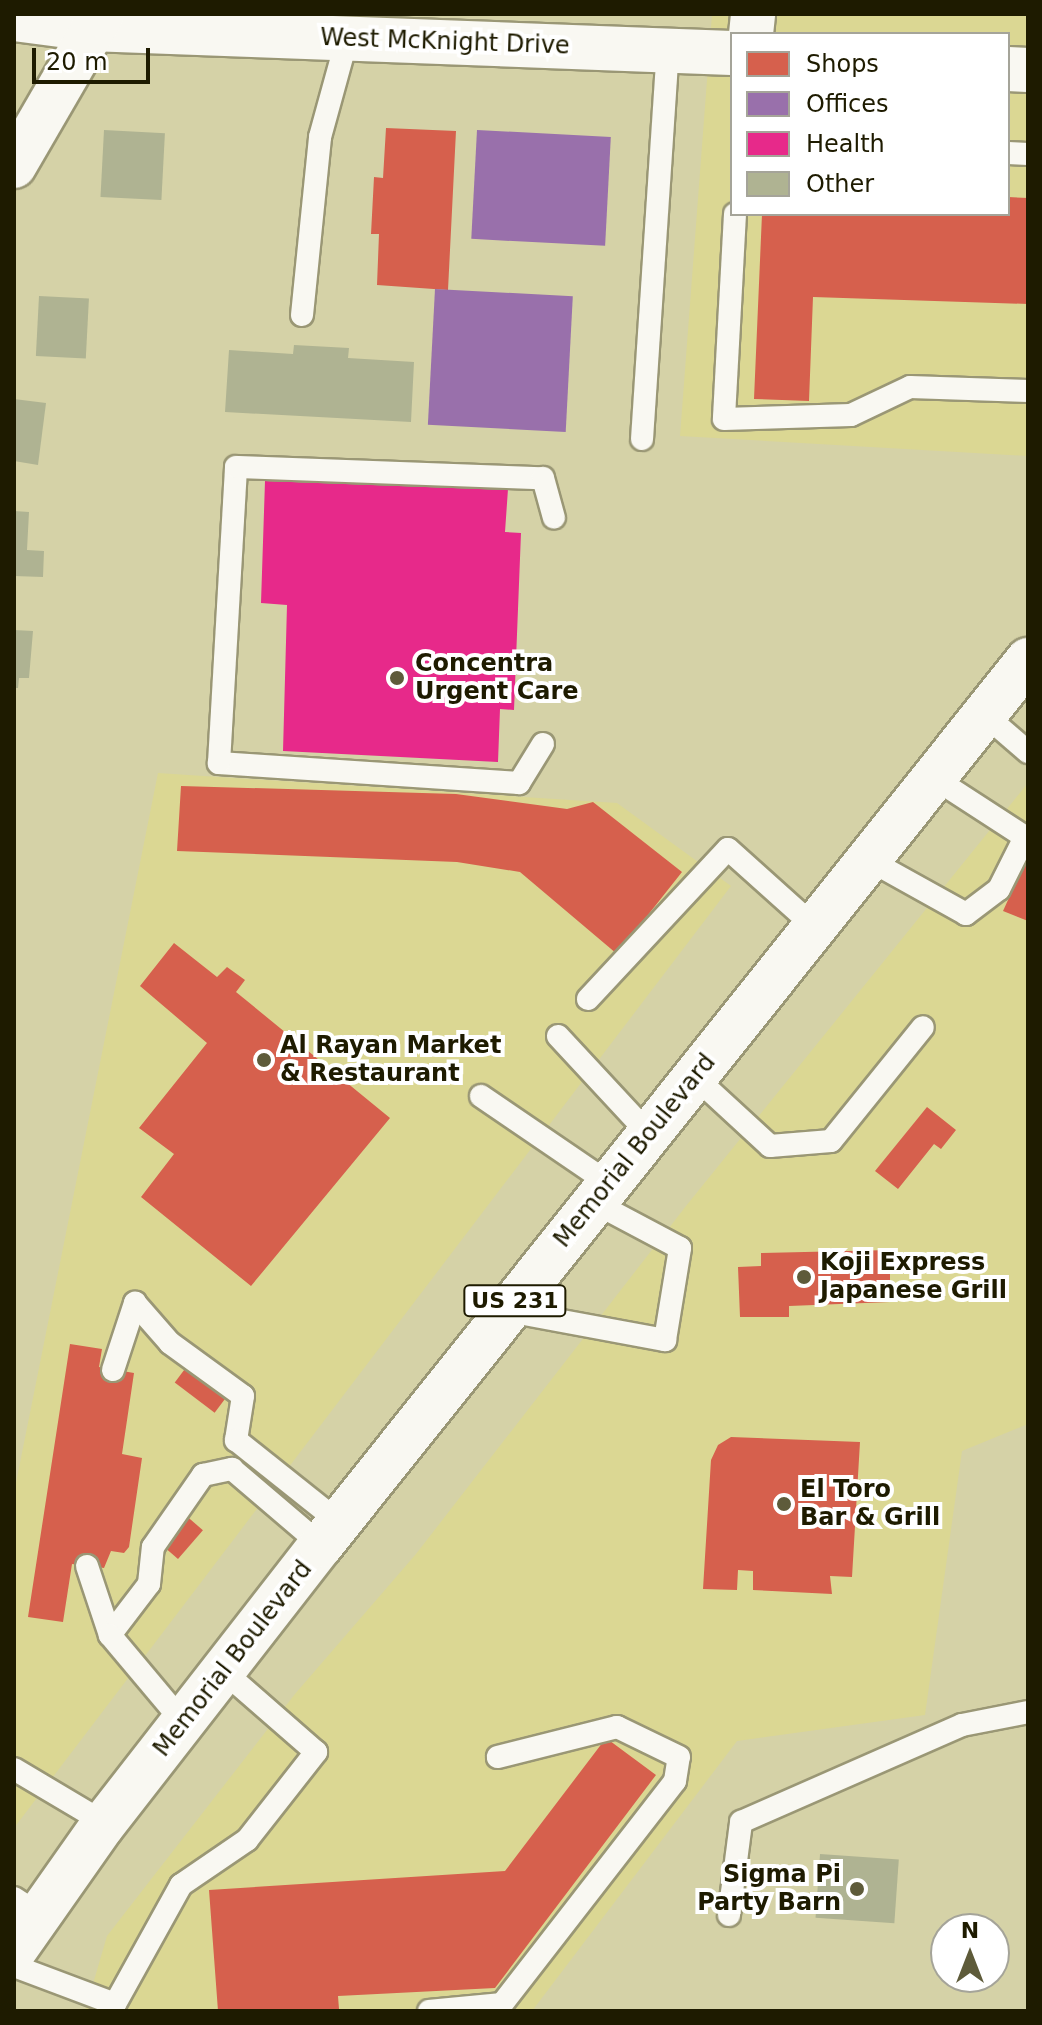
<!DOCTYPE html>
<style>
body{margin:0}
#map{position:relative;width:1042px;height:2025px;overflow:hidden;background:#d5d2a7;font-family:"DejaVu Sans",sans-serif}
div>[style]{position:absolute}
.built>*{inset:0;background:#dbd793}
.shops>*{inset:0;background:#d6604d;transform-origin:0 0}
.offices>*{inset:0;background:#9970ab;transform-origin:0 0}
.health>*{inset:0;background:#e7298a}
.building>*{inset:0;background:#afb392;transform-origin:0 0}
.roads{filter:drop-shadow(2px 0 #9a9775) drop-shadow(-2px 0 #9a9775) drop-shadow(0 2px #9a9775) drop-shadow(0 -2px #9a9775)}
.service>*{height:22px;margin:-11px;padding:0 11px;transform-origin:11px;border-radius:11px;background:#f9f8f2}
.minor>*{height:44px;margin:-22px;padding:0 22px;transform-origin:22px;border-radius:22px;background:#f9f8f2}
.primary>*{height:44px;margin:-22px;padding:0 22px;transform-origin:22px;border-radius:22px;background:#f9f8f2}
.dots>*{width:22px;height:22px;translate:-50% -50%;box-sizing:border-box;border:4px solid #fff;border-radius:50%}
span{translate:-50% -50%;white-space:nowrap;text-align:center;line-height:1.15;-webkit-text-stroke:8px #fff;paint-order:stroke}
.shield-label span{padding:2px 6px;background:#fff;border:2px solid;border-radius:6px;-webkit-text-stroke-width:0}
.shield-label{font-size:22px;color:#1e1b00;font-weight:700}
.street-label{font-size:24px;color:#1e1b00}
.poi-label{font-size:24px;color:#1e1b00;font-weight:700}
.left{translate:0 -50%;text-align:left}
.right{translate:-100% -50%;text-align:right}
.frame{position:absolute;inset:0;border:16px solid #1e1b00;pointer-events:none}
.legend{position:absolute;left:730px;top:32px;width:280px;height:184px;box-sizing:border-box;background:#fff;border:2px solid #a5a499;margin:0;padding:10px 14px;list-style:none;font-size:24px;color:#1e1b00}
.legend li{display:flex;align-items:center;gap:16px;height:40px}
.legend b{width:40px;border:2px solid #a5a499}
.north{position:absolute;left:930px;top:1913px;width:80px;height:80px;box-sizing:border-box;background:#fff;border:2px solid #a5a499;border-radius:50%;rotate:0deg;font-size:22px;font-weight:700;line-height:32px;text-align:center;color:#1e1b00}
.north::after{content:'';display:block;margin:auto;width:28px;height:36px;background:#5e5b3a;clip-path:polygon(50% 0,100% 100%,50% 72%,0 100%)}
.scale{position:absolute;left:32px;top:48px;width:118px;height:36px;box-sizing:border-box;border:4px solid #1e1b00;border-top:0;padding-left:10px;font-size:24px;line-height:28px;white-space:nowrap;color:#1e1b00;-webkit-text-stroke:6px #fff;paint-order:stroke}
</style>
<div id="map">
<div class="built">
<div style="clip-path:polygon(evenodd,712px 14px,1028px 14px,1028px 456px,680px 436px,712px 14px,732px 34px,1008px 34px,1008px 214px,732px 214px,732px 34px)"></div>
<div style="clip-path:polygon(158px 773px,617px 803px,731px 886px,14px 1828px,14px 1493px)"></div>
<div style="clip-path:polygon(1028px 783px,1028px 1424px,962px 1451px,925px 1715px,737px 1741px,532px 2011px,85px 2011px,107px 1936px,295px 1694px,416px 1554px,686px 1206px)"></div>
</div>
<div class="shops">
<div style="clip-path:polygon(386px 128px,456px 131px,448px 290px,377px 285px,379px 234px,371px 234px,374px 177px,383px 178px)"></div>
<div style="clip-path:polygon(1008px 197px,1028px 198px,1028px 304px,813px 297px,809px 401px,754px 399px,762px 214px,1008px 214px)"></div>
<div style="clip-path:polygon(181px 786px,456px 794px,567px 809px,593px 802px,682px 872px,617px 954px,520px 872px,457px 862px,177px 851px)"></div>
<div style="clip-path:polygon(1028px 856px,1028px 921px,1003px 911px)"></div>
<div style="clip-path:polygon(174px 943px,217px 977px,227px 967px,245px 980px,236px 992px,390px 1118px,251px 1286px,141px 1197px,174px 1154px,139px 1128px,207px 1043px,140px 986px)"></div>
<div style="clip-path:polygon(927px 1107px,956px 1130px,941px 1149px,934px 1144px,898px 1189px,875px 1171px)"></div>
<div style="clip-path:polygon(890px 1250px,890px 1302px,789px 1306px,789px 1317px,740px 1317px,738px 1267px,761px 1266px,761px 1253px)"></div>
<div style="clip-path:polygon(70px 1344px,102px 1349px,99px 1367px,134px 1373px,122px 1454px,142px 1458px,129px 1547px,124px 1553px,111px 1551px,104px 1568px,72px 1564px,63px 1622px,28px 1617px)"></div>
<div style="left:200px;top:1349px;width:50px;height:42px;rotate:37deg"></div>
<div style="clip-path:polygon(731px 1437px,860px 1442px,852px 1577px,830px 1576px,832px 1594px,753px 1590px,753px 1571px,738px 1570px,737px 1590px,703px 1589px,711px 1460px,718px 1445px)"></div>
<div style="left:175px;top:1506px;width:37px;height:38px;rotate:41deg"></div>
<div style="clip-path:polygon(606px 1738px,656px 1775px,495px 1988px,338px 1996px,339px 2009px,218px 2011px,209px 1890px,505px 1871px)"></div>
</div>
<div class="offices">
<div style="left:477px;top:130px;width:134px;height:109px;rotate:3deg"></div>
<div style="left:435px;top:289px;width:138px;height:136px;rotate:3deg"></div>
</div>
<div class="health">
<div style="clip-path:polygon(265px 481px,508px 489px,505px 532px,521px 533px,514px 710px,500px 709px,498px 762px,283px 751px,287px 605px,261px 603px)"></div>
</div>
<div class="building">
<div style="left:104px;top:130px;width:61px;height:67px;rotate:3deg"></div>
<div style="left:39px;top:296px;width:50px;height:60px;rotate:3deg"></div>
<div style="clip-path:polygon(294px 345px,349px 348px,348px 358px,414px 362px,411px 422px,225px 412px,229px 350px,293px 354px)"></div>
<div style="clip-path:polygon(14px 399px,46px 403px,38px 465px,14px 461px)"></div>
<div style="clip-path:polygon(14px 511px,29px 512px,27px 550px,44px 551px,43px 577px,14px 576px)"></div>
<div style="clip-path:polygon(14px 630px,33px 631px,29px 678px,19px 678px,18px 688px,14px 688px)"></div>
<div style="left:820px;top:1854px;width:79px;height:64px;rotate:4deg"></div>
</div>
<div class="roads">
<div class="service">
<div style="left:1008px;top:153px;width:20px;rotate:3deg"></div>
<div style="left:735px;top:214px;width:205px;rotate:93.1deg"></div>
<div style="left:724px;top:419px;width:127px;rotate:-1.8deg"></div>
<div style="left:851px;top:415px;width:65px;rotate:-25.4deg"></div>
<div style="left:910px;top:387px;width:118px;rotate:1.9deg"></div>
<div style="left:302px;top:315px;width:179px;rotate:-84.2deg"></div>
<div style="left:320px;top:137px;width:102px;rotate:-74.6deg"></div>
<div style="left:642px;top:439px;width:391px;rotate:-86.2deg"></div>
<div style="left:984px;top:714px;width:58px;rotate:40.8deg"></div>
<div style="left:543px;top:744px;width:46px;rotate:121.6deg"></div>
<div style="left:519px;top:783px;width:301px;rotate:-176.2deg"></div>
<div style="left:219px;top:763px;width:296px;rotate:-86.7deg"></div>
<div style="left:236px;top:467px;width:307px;rotate:2.1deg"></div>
<div style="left:543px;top:478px;width:41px;rotate:74.6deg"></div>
<div style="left:869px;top:860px;width:111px;rotate:29.1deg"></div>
<div style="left:966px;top:914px;width:41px;rotate:-37.1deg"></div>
<div style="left:999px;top:889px;width:58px;rotate:-63.4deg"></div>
<div style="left:1025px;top:837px;width:108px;rotate:-147deg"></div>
<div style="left:588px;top:999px;width:205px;rotate:-47deg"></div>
<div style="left:728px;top:849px;width:117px;rotate:41.9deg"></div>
<div style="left:558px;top:1036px;width:134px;rotate:47.1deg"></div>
<div style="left:695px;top:1077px;width:102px;rotate:42.6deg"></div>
<div style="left:770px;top:1146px;width:61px;rotate:-4.7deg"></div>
<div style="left:831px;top:1141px;width:146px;rotate:-51.1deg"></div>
<div style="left:481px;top:1096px;width:156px;rotate:34.3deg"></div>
<div style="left:508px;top:1311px;width:160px;rotate:10.5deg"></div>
<div style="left:665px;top:1340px;width:93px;rotate:-80.7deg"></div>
<div style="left:680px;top:1248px;width:96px;rotate:-152.1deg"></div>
<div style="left:113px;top:1370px;width:71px;rotate:-71.8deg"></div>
<div style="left:135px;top:1303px;width:53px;rotate:48.8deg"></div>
<div style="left:170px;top:1343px;width:90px;rotate:36deg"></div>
<div style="left:243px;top:1396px;width:45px;rotate:99deg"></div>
<div style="left:236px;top:1440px;width:132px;rotate:38.5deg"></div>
<div style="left:87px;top:1566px;width:73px;rotate:71.6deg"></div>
<div style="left:110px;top:1635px;width:64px;rotate:-52.6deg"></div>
<div style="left:149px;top:1584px;width:37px;rotate:-84deg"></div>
<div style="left:153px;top:1547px;width:88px;rotate:-55.2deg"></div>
<div style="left:203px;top:1475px;width:30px;rotate:-12deg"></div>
<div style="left:232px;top:1469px;width:117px;rotate:40.5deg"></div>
<div style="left:110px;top:1635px;width:114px;rotate:50deg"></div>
<div style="left:14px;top:1769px;width:106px;rotate:30.7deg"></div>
<div style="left:14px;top:1898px;width:31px;rotate:33deg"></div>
<div style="left:729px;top:1915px;width:94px;rotate:-82.6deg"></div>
<div style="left:741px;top:1822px;width:241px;rotate:-23.7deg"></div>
<div style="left:962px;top:1725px;width:67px;rotate:-11.1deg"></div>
<div style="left:14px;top:1966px;width:108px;rotate:20.6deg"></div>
<div style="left:115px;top:2004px;width:136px;rotate:-61deg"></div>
<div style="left:181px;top:1885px;width:80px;rotate:-34.3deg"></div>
<div style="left:247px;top:1840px;width:112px;rotate:-51.9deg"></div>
<div style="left:316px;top:1752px;width:123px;rotate:-138.9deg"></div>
<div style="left:429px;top:2011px;width:73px;rotate:-5.5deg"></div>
<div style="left:502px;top:2004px;width:282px;rotate:-52.2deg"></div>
<div style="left:675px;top:1781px;width:24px;rotate:-81deg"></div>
<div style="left:679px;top:1757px;width:69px;rotate:-154.2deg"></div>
<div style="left:617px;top:1727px;width:123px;rotate:165.9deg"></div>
</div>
<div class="minor">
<div style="left:14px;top:19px;width:77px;rotate:7.5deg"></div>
<div style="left:90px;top:29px;width:642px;rotate:2.14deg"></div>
<div style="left:751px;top:34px;width:20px;rotate:-84deg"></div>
<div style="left:1008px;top:69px;width:20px;rotate:3deg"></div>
<div style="left:14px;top:166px;width:176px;rotate:-59.9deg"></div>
</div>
<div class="primary">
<div style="left:14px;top:1951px;width:153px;rotate:-54.9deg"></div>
<div style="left:102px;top:1826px;width:356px;rotate:-52.1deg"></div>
<div style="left:321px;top:1545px;width:1133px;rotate:-51.38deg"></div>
</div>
</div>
<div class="dots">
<div style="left:397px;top:678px;background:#5e5b3a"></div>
<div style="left:264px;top:1060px;background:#5e5b3a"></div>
<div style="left:804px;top:1277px;background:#5e5b3a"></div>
<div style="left:784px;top:1504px;background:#5e5b3a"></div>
<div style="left:857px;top:1889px;background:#5e5b3a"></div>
</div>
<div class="shield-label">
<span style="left:515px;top:1301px">US 231</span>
</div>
<div class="street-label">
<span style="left:445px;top:42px;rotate:2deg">West McKnight Drive</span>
<span style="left:635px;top:1151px;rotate:-51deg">Memorial Boulevard</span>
<span style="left:233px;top:1659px;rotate:-52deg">Memorial Boulevard</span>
</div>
<div class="poi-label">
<span class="left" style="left:415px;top:678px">Concentra<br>Urgent Care</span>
<span class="left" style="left:280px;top:1060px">Al Rayan Market<br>&amp; Restaurant</span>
<span class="left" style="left:820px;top:1277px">Koji Express<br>Japanese Grill</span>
<span class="left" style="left:800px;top:1504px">El Toro<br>Bar &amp; Grill</span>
<span class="right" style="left:841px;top:1889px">Sigma Pi<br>Party Barn</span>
</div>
<div class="frame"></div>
<ul class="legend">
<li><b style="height:22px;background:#d6604d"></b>Shops</li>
<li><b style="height:22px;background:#9970ab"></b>Offices</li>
<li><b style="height:22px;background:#e7298a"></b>Health</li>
<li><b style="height:22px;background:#afb392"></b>Other</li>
</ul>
<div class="north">N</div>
<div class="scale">20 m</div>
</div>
